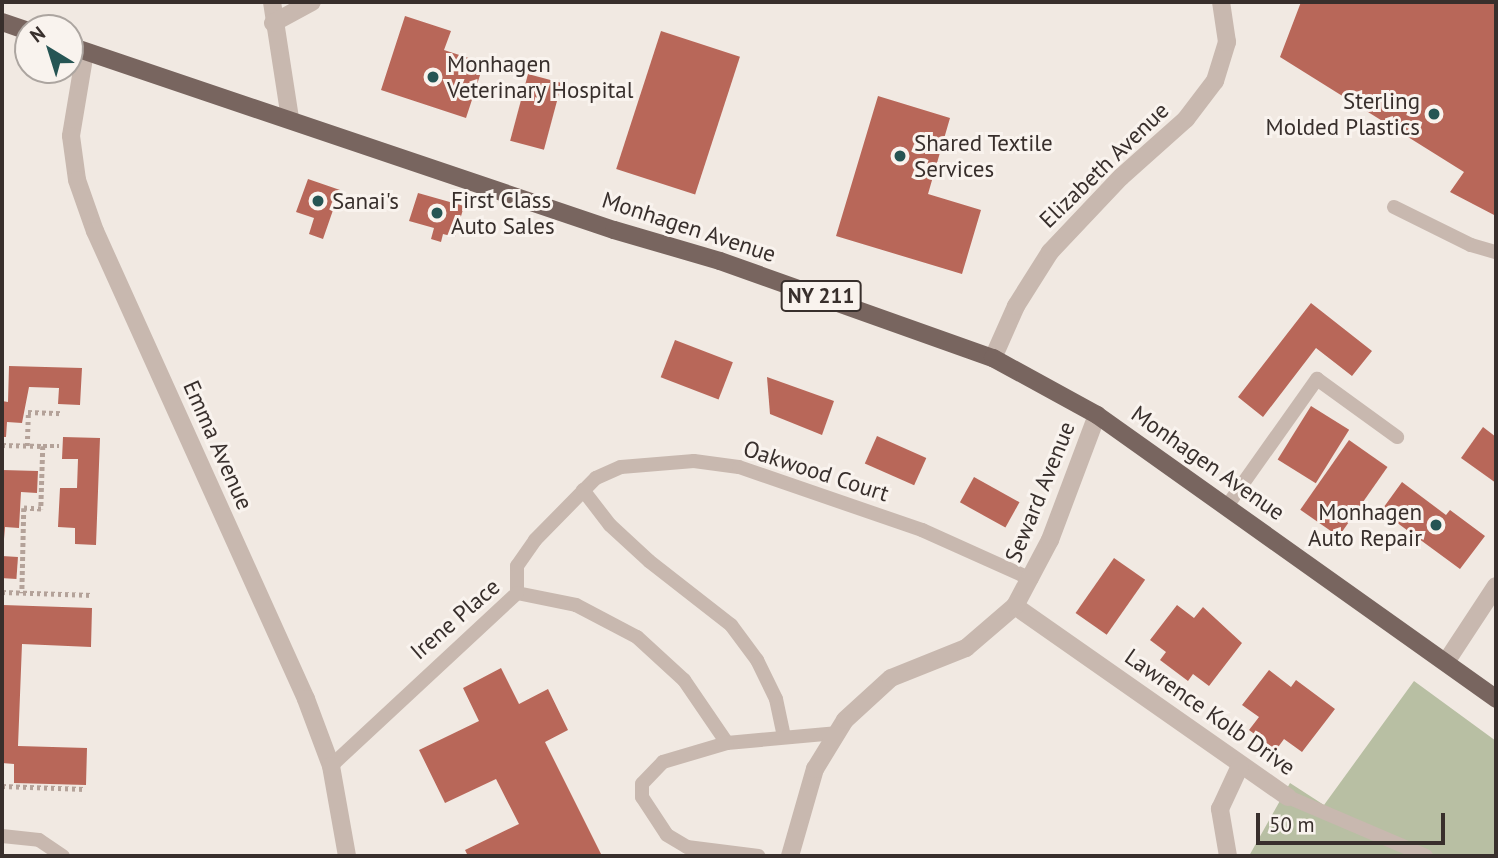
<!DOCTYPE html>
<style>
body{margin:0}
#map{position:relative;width:1498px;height:858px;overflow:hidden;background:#f1e9e2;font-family:"PT Sans",sans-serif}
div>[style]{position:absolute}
.green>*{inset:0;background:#b8bfa3}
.building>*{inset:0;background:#b86759;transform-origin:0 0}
.path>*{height:4.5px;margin-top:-2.25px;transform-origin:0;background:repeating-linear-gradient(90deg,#b4a299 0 3.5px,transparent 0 7px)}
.lane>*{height:14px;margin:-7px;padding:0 7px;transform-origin:7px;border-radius:7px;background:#c8b8af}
.street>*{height:18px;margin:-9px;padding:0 9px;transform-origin:9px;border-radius:9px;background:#c8b8af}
.primary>*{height:18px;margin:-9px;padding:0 9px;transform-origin:9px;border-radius:9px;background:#78655f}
.dots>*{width:19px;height:19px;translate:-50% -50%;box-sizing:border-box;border:4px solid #f9f3ee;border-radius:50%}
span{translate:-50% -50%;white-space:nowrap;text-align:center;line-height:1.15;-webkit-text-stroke:6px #f9f3ee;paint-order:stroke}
.shield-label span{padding:2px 5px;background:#f9f3ee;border:2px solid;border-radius:5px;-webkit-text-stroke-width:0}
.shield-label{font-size:21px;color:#382f2c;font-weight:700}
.poi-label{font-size:23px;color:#382f2c}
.left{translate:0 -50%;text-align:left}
.right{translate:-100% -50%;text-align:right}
.street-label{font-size:23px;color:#382f2c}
.frame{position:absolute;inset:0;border:4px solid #382f2c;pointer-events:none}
.north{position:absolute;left:14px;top:14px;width:70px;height:70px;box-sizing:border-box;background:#f9f3ee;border:2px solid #aca5a0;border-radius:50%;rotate:322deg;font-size:19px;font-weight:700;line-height:28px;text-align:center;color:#382f2c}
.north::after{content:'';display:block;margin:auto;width:24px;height:32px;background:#265554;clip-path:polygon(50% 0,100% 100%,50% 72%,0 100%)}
.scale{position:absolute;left:1256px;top:813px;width:189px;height:32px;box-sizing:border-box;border:4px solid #382f2c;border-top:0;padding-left:9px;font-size:21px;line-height:24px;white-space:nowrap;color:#382f2c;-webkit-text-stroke:5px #f9f3ee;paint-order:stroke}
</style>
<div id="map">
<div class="green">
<div style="clip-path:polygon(1414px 681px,1496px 741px,1496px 856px,1249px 856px,1290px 783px,1324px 805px)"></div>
</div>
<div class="building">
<div style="clip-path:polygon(1301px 2px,1496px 2px,1496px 216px,1450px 192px,1464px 172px,1280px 57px)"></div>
<div style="clip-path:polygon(405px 16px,451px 31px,444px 50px,484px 63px,466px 118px,381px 90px)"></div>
<div style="left:661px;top:31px;width:83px;height:145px;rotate:18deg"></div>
<div style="left:528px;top:74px;width:35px;height:69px;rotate:15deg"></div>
<div style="clip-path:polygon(878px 96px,950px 118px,928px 194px,981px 210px,962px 274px,836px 236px)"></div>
<div style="clip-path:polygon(308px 179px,340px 190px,323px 239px,309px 234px,314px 218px,296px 212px)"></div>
<div style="clip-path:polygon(418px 193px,464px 206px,455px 237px,443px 234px,441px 242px,431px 239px,434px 228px,409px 221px)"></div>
<div style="clip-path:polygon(1311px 303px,1372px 351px,1352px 376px,1316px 348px,1263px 417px,1238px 397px)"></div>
<div style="left:675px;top:340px;width:62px;height:40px;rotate:21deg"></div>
<div style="clip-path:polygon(9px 366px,82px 368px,80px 405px,58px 404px,59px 388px,29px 387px,22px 423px,7px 422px,6px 437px,2px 437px,2px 401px,8px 402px)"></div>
<div style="clip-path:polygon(767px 377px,834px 401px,822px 435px,770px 414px)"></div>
<div style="left:1311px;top:406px;width:45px;height:63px;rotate:32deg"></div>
<div style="clip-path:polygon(1483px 427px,1496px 437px,1496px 483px,1461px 458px)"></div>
<div style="left:877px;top:436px;width:54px;height:30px;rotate:24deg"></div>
<div style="clip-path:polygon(63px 437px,100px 438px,96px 545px,75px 544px,75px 528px,58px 527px,60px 488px,77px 488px,78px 459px,62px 459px)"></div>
<div style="left:1349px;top:440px;width:47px;height:85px;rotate:35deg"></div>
<div style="clip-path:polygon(2px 470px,38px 471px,37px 493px,21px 492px,19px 528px,5px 527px,4px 539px)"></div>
<div style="left:974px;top:477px;width:52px;height:29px;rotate:29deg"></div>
<div style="clip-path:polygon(1402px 482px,1446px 515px,1450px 510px,1485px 536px,1460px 569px,1381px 511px)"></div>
<div style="left:2px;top:556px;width:16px;height:22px;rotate:4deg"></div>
<div style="left:1114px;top:558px;width:38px;height:67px;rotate:35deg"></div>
<div style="clip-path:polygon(3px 605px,92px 608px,91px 647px,22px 644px,18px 746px,87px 748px,86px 785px,14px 783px,14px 764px,2px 763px)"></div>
<div style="clip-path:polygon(1177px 605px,1194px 618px,1203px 607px,1242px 643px,1209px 686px,1193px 674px,1188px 681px,1160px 660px,1166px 652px,1150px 640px)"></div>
<div style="clip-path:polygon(501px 668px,519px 704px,548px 689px,568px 730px,545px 742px,602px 856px,468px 856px,465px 850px,519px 824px,496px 779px,445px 803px,419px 750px,479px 721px,463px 688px)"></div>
<div style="clip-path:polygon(1269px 670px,1291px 687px,1296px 680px,1335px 709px,1302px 752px,1284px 739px,1276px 750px,1249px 730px,1259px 717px,1242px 705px)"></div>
</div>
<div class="path">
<div style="left:2px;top:445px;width:41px;rotate:1.4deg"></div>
<div style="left:43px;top:446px;width:63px;rotate:91.8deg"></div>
<div style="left:41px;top:509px;width:17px;rotate:-177deg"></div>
<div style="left:24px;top:508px;width:85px;rotate:91.3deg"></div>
<div style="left:27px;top:446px;width:34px;rotate:-88deg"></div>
<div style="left:28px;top:412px;width:35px;rotate:2deg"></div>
<div style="left:43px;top:446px;width:16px"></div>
<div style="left:2px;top:592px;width:91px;rotate:1.9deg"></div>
<div style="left:2px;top:786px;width:83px;rotate:2.1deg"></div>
</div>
<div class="lane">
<div style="left:1394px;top:207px;width:86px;rotate:26.3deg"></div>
<div style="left:1471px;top:245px;width:26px;rotate:16deg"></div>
<div style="left:583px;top:490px;width:44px;rotate:52.4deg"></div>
<div style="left:610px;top:525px;width:53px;rotate:42.7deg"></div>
<div style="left:649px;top:561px;width:104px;rotate:38deg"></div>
<div style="left:731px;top:625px;width:44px;rotate:53.4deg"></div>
<div style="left:757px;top:660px;width:43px;rotate:64deg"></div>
<div style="left:776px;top:699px;width:38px;rotate:78deg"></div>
<div style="left:1227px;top:506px;width:156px;rotate:-54.7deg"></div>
<div style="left:1317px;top:379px;width:99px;rotate:35.9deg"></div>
<div style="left:517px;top:593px;width:27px;rotate:-90deg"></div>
<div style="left:517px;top:566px;width:32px;rotate:-55deg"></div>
<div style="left:535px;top:540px;width:87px;rotate:-45.5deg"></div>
<div style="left:596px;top:478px;width:27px;rotate:-24deg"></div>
<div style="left:621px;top:467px;width:73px;rotate:-4.7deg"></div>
<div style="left:694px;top:461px;width:45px;rotate:7.6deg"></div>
<div style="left:739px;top:467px;width:194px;rotate:19deg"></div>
<div style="left:922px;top:530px;width:120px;rotate:24.2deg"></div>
<div style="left:517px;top:593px;width:60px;rotate:11.5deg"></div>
<div style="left:576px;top:605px;width:69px;rotate:27.7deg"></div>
<div style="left:637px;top:637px;width:64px;rotate:42.5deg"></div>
<div style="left:684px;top:680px;width:76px;rotate:55.7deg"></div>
<div style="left:727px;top:743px;width:109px;rotate:-5.2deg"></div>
<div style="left:727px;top:743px;width:67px;rotate:163.5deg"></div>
<div style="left:663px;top:762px;width:30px;rotate:134deg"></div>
<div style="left:642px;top:784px;width:13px;rotate:90deg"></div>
<div style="left:642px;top:797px;width:45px;rotate:56.7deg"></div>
<div style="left:667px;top:835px;width:23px;rotate:31deg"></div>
<div style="left:687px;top:847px;width:72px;rotate:7.2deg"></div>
<div style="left:331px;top:766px;width:254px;rotate:-42.9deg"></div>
<div style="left:1288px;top:797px;width:150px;rotate:23.1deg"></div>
<div style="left:2px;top:836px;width:37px;rotate:6deg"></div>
<div style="left:39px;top:840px;width:29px;rotate:34deg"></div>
</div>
<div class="street">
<div style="left:272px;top:2px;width:117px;rotate:81.2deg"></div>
<div style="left:273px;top:23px;width:44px;rotate:-28.3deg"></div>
<div style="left:85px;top:52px;width:85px;rotate:99.5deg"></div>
<div style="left:71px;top:136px;width:44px;rotate:82.2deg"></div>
<div style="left:77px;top:180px;width:54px;rotate:70.6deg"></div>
<div style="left:95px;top:231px;width:513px;rotate:65.73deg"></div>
<div style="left:306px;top:699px;width:72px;rotate:69.5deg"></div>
<div style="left:331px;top:766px;width:91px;rotate:79.9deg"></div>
<div style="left:993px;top:358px;width:57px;rotate:-66.1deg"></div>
<div style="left:1016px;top:306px;width:64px;rotate:-57.8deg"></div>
<div style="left:1050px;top:252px;width:103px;rotate:-46.6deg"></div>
<div style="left:1121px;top:177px;width:87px;rotate:-41.7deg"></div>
<div style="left:1186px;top:119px;width:48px;rotate:-52.7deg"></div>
<div style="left:1215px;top:81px;width:41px;rotate:-72.9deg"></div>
<div style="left:1227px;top:42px;width:40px;rotate:-98.5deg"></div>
<div style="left:1015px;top:606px;width:333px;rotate:35deg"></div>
<div style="left:1446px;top:662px;width:91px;rotate:-56.7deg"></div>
<div style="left:790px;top:856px;width:91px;rotate:-74deg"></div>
<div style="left:815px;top:769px;width:57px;rotate:-58.5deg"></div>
<div style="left:845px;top:720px;width:62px;rotate:-42.4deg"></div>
<div style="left:891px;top:678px;width:81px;rotate:-21.8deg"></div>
<div style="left:966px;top:648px;width:65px;rotate:-40.6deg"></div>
<div style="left:1015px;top:606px;width:75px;rotate:-62.1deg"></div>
<div style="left:1050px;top:540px;width:134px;rotate:-69.4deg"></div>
<div style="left:1228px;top:856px;width:48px;rotate:-99.7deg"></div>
<div style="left:1220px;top:809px;width:47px;rotate:-65.1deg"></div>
</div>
<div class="primary">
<div style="left:2px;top:22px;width:28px;rotate:19deg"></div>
<div style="left:70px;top:46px;width:574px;rotate:18.69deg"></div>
<div style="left:614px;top:230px;width:110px;rotate:16.3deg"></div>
<div style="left:720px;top:261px;width:290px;rotate:19.6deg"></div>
<div style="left:993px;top:358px;width:119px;rotate:28.7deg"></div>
<div style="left:1097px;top:415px;width:490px;rotate:35.4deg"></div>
</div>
<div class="dots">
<div style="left:433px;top:77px;background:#265554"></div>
<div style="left:1434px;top:114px;background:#265554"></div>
<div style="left:900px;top:156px;background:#265554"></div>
<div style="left:318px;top:201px;background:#265554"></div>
<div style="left:437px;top:213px;background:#265554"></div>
<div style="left:1436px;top:525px;background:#265554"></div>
</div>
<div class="shield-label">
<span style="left:821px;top:296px">NY 211</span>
</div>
<div class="poi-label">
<span class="left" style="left:447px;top:77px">Monhagen<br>Veterinary Hospital</span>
<span class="right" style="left:1420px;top:114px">Sterling<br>Molded Plastics</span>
<span class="left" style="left:914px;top:156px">Shared Textile<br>Services</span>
<span class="left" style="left:451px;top:213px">First Class<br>Auto Sales</span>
<span class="left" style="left:332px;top:201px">Sanai's</span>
<span class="right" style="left:1422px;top:525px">Monhagen<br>Auto Repair</span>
</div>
<div class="street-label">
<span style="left:1104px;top:165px;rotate:-44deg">Elizabeth Avenue</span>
<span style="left:689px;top:227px;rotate:18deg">Monhagen Avenue</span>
<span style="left:218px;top:445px;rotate:66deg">Emma Avenue</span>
<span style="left:1208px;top:463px;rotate:35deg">Monhagen Avenue</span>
<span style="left:816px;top:471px;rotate:18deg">Oakwood Court</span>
<span style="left:1040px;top:492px;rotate:-68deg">Seward Avenue</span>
<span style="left:455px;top:619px;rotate:-41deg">Irene Place</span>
<span style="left:1210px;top:712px;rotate:35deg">Lawrence Kolb Drive</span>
</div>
<div class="frame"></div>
<div class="north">N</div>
<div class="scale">50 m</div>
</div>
